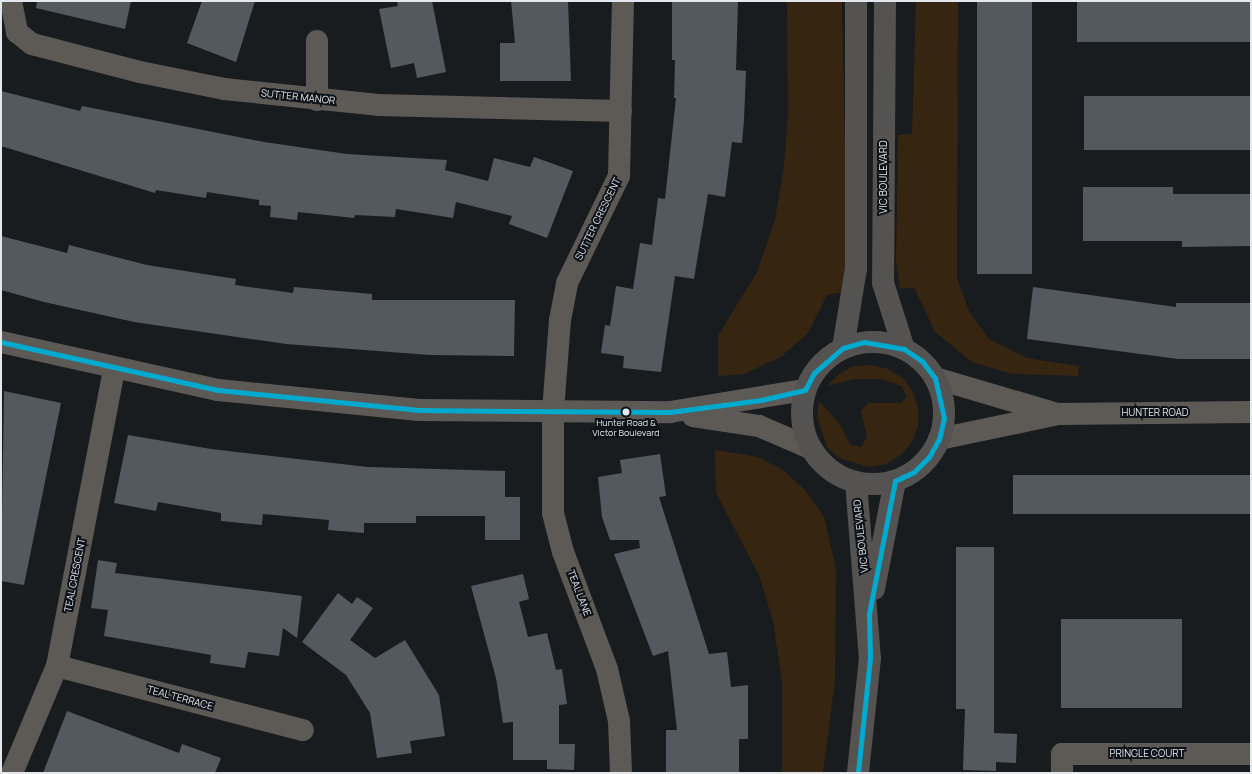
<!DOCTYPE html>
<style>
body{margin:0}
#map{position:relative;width:1252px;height:774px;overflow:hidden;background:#191c1e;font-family:Manrope,sans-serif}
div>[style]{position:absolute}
.green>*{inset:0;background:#362511}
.building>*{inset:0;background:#53595f;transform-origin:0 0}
.street>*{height:22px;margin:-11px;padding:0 11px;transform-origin:11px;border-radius:11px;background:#5d5a56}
.secondary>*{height:22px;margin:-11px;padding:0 11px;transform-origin:11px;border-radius:11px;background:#555351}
.secondary>.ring{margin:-11px;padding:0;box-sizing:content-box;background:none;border:22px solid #555351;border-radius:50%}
.bus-1>*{height:5px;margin:-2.5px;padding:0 2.5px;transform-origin:2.5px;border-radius:2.5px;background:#00a9ce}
.dots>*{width:11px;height:11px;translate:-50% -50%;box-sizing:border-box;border:2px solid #0d1218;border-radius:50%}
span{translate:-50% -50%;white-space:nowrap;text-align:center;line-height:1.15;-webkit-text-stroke:4px #0d1218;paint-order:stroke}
.bus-label{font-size:9px;color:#e4e8ec}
.street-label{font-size:10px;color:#e4e8ec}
.frame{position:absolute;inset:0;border:2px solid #e4e8ec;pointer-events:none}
</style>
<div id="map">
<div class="green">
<div style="clip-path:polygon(787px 1px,842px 1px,848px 291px,827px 295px,808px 333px,782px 356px,744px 374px,718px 376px,718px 336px,757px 272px,775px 220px,784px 166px,788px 114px)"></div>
<div style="clip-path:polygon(916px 1px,958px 1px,957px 279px,969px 311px,989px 339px,1027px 358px,1079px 366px,1078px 376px,1012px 374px,972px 362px,935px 332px,914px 287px,900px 289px,896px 260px,898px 135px,912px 134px)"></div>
<div style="clip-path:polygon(871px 365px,888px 369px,903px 378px,913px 392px,918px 408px,918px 426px,912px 442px,901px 455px,886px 464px,869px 467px,839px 458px,827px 447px,817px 417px,819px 401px,839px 423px,850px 444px,861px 447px,867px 437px,861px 411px,868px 403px,901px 403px,907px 396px,901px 386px,882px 379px,854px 379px,827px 386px,839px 374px,854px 366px)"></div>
<div style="clip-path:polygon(715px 450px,758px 457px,783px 470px,805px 490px,824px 517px,836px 569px,835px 681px,823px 773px,782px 773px,782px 682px,773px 621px,759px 575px,716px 493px)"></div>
</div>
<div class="building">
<div style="clip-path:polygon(37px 1px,131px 1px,125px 29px,36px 8px)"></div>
<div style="clip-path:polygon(202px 1px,255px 1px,236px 62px,187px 43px)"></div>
<div style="clip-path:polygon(397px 1px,432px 1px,446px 72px,417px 78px,414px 63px,391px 68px,379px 9px,398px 6px)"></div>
<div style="clip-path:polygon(511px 1px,568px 1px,571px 81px,500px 81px,500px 43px,515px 43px)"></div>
<div style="clip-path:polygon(672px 1px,738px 1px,736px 70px,746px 71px,744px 120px,742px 143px,732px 142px,725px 197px,708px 194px,694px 279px,675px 276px,661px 372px,623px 368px,624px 356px,601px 353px,605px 325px,610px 326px,616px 286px,633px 289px,640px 243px,652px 245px,658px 198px,665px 199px,676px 98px,674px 98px,675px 60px,672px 60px)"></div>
<div style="left:977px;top:1px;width:55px;height:273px"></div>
<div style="left:1077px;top:1px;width:174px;height:41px"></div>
<div style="clip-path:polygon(1px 91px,80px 111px,82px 106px,264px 142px,347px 154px,447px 160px,445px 170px,488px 181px,494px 158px,530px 167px,534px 157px,573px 171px,547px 238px,509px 224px,512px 216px,456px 202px,453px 218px,396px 209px,395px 217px,355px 215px,354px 218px,298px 212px,297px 220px,270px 217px,271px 206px,259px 205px,259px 200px,207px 192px,206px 198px,156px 190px,155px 193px,1px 146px)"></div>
<div style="left:1084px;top:96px;width:167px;height:54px"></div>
<div style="clip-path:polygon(1083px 187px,1173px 187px,1173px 194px,1251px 194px,1251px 246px,1182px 247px,1182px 241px,1083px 241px)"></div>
<div style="clip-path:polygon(1px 236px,67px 253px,69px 245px,147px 265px,236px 279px,235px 285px,293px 293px,294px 287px,372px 294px,372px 300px,515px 300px,514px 356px,430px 355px,286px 344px,134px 322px,44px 302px,1px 290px)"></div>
<div style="clip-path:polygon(1033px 287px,1176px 307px,1176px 303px,1251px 303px,1251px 359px,1178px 359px,1027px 339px)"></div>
<div style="clip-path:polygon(4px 391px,61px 403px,24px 585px,1px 581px)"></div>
<div style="clip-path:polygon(128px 435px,211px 449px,368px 467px,505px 471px,505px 497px,520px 497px,520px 540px,485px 540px,485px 516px,416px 516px,416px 523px,364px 523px,364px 533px,328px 530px,329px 520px,263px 514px,262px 525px,221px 521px,221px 513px,158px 502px,156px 511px,114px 503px)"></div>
<div style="clip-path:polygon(660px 454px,666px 496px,659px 497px,709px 654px,727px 652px,731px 687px,748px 685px,748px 739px,739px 739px,739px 773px,666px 773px,666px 730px,677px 730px,668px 651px,653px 656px,614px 554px,640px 548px,639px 540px,610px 540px,602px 517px,598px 477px,622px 473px,620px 460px)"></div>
<div style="left:1251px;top:475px;width:39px;height:238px;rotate:90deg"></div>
<div style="clip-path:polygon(956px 547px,994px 547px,994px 733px,1017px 734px,1016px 763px,996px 762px,996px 771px,963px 770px,965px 709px,956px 709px)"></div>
<div style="clip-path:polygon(98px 560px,117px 563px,115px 573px,302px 596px,297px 638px,283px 628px,279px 656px,248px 652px,245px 668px,210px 663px,211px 655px,104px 636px,108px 610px,91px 608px)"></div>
<div style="clip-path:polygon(523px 574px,529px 599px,519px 602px,528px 637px,547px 633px,556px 670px,562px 669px,567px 704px,559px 705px,559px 744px,575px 744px,574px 770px,547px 769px,547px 760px,513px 760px,513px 722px,503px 723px,496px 678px,471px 586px)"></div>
<div style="clip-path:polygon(338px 593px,352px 604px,357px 597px,373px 608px,350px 640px,375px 658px,405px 640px,439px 695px,445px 736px,410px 741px,412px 753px,377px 758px,370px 713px,346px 675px,302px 642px)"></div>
<div style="left:1061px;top:619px;width:121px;height:89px"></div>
<div style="clip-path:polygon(67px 711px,179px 753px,182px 744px,221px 758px,215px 773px,43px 773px)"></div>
</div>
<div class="street">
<div style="left:11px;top:1px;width:32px;rotate:79deg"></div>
<div style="left:17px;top:32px;width:19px;rotate:39deg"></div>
<div style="left:32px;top:44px;width:112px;rotate:14.5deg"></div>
<div style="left:140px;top:72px;width:86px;rotate:11.4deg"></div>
<div style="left:224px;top:89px;width:155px;rotate:5.9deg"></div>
<div style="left:378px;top:105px;width:243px;rotate:1.4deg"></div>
<div style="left:317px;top:41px;width:59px;rotate:90deg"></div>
<div style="left:1px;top:342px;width:222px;rotate:12.5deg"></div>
<div style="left:218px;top:390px;width:202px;rotate:5.7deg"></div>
<div style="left:419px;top:410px;width:251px;rotate:0.5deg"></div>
<div style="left:670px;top:412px;width:137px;rotate:-9.3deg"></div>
<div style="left:935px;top:378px;width:124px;rotate:16.4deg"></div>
<div style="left:693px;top:416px;width:67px;rotate:8.6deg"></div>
<div style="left:759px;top:426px;width:56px;rotate:23.3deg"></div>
<div style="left:939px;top:439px;width:123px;rotate:-11.8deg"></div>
<div style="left:1059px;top:414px;width:192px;rotate:-0.6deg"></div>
<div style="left:57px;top:666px;width:254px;rotate:14.6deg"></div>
<div style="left:12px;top:773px;width:116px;rotate:-67.2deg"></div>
<div style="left:57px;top:666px;width:301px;rotate:-79.1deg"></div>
<div style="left:621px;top:773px;width:52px;rotate:-92.2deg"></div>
<div style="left:619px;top:721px;width:53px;rotate:-103deg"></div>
<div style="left:607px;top:669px;width:125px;rotate:-110.6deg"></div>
<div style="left:563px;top:552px;width:40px;rotate:-104.4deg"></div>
<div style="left:553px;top:513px;width:102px;rotate:-90deg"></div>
<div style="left:553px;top:411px;width:91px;rotate:-85.6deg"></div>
<div style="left:560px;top:320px;width:38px;rotate:-79deg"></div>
<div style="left:567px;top:283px;width:119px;rotate:-64.1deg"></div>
<div style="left:619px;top:176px;width:175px;rotate:-88.7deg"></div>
<div style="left:1062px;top:773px;width:19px;rotate:-90deg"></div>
<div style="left:1062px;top:754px;width:189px"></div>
</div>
<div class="secondary">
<div style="left:885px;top:1px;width:282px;rotate:90.4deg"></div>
<div style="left:883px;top:283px;width:69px;rotate:72.3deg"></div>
<div class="ring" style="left:802px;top:342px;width:120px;height:120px"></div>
<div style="left:843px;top:348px;width:80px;rotate:-80.7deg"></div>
<div style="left:856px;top:269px;width:268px;rotate:-90deg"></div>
<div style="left:856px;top:482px;width:177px;rotate:85.5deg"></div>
<div style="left:870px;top:658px;width:116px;rotate:96deg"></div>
<div style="left:874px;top:589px;width:110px;rotate:-79deg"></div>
</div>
<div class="bus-1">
<div style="left:1px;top:342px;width:222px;rotate:12.5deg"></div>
<div style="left:218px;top:390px;width:202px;rotate:5.7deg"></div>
<div style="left:419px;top:410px;width:96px;rotate:0.6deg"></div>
<div style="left:515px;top:411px;width:155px;rotate:0.4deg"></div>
<div style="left:670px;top:412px;width:92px;rotate:-7.5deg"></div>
<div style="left:761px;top:400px;width:45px;rotate:-12.8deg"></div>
<div style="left:805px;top:390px;width:19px;rotate:-62deg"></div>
<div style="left:814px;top:373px;width:38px;rotate:-41deg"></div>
<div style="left:843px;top:348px;width:22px;rotate:-16deg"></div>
<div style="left:864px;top:342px;width:41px;rotate:9.9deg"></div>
<div style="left:904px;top:349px;width:22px;rotate:34deg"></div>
<div style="left:922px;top:361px;width:21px;rotate:53deg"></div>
<div style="left:935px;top:378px;width:41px;rotate:77.3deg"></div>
<div style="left:944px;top:418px;width:22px;rotate:103deg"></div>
<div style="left:939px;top:439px;width:21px;rotate:119deg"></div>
<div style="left:929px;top:457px;width:21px;rotate:135deg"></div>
<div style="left:914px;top:472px;width:21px;rotate:155deg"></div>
<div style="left:895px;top:481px;width:136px;rotate:101.1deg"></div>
<div style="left:869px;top:614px;width:44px;rotate:88.7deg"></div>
<div style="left:870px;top:658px;width:116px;rotate:96deg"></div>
</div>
<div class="dots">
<div style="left:626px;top:412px;background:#e4e8ec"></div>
</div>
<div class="bus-label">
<span style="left:626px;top:428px">Hunter Road &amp;<br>Victor Boulevard</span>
</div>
<div class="street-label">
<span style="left:298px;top:97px;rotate:6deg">SUTTER MANOR</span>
<span style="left:884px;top:177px;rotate:-90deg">VIC BOULEVARD</span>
<span style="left:598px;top:219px;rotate:-64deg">SUTTER CRESCENT</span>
<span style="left:1155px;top:413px">HUNTER ROAD</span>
<span style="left:861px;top:536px;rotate:-96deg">VIC BOULEVARD</span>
<span style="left:75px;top:575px;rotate:-79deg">TEAL CRESCENT</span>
<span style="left:579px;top:593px;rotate:69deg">TEAL LANE</span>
<span style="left:180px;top:698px;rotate:15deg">TEAL TERRACE</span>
<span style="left:1147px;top:754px">PRINGLE COURT</span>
</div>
<div class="frame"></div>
</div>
